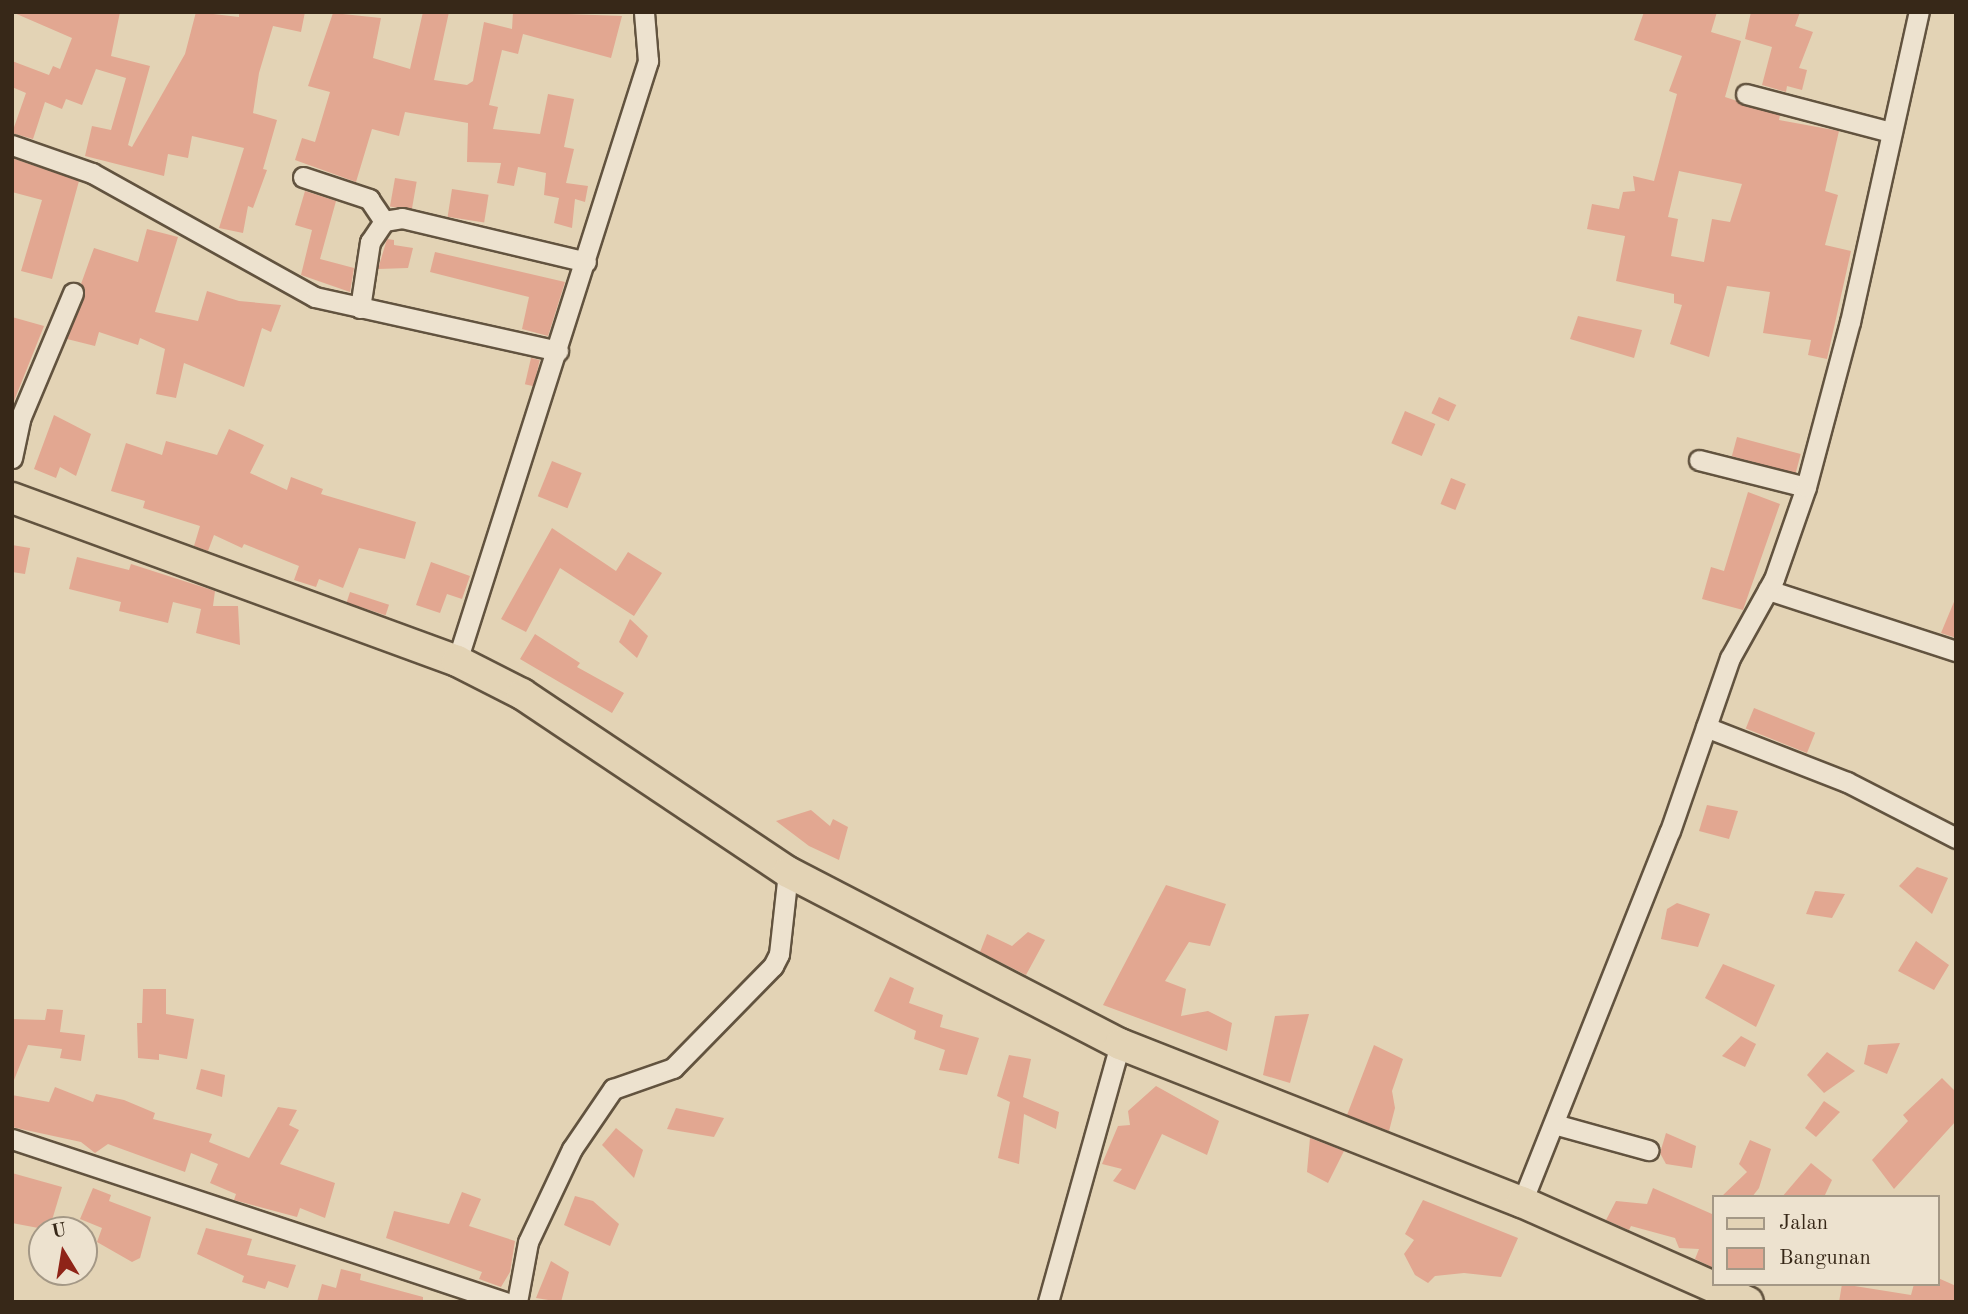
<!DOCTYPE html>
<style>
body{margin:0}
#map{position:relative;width:1968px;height:1314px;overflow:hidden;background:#e3d3b5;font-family:"Old Standard TT",serif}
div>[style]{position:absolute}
.building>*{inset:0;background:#e2a791;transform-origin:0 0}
.roads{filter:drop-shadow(2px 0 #62533f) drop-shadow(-2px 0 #62533f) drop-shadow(0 2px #62533f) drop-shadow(0 -2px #62533f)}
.street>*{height:19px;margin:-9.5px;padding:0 9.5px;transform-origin:9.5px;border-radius:9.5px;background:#ede2cf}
.primary>*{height:30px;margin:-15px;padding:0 15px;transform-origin:15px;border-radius:15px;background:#e3d3b5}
span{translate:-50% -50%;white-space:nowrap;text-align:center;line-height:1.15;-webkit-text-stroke:6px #ede2cf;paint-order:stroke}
.frame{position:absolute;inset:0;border:14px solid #372818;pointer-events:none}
.legend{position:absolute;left:1712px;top:1195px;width:228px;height:91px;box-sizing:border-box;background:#ede2cf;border:2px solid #a49886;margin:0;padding:9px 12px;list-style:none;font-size:21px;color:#372818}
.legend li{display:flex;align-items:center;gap:14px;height:35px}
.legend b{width:35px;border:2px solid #a49886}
.north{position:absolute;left:28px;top:1216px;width:70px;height:70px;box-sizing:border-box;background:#ede2cf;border:2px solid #a49886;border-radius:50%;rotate:349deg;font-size:19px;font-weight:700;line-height:28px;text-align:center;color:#372818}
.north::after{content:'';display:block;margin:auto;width:24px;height:32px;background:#8f2418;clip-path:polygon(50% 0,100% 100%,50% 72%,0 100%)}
</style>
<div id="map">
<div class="building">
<div style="clip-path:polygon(12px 12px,120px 12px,111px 56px,150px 66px,128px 145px,132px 147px,185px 54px,196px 12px,239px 17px,239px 12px,305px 12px,301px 32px,273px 26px,259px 73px,253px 113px,277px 120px,263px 169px,267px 170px,253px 208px,248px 206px,243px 233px,219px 228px,244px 148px,192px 136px,188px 158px,168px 154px,164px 176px,85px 156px,92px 126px,111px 130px,126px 78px,96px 69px,82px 105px,66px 99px,62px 109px,45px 102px,33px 139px,12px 133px,26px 93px,12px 87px,12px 61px,49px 75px,53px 66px,60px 69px,72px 38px)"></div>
<div style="clip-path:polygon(423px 12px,449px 12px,434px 80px,467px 85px,473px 81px,484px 22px,512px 29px,513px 12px,622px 16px,611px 58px,523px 34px,518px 54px,502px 50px,489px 105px,498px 107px,493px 129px,540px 134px,548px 94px,574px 99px,564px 147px,574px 149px,566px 183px,588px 186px,585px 202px,575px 199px,572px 228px,554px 223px,559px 198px,544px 195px,546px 173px,518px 167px,514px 186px,497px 183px,501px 163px,467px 162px,468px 123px,405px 112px,399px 136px,372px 129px,356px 182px,295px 160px,302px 138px,315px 142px,330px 92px,308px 86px,333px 13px,381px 18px,373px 58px,410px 69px)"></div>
<div style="clip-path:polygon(evenodd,1644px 12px,1717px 12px,1711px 32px,1741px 41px,1725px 97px,1780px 115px,1779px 120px,1839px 131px,1825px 191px,1838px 195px,1825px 245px,1851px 251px,1827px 359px,1808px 355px,1811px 340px,1763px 333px,1770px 292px,1727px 286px,1709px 357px,1670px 344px,1682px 305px,1674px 303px,1674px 294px,1616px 281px,1625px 236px,1587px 229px,1592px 204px,1619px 209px,1623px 192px,1635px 191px,1633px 176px,1654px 181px,1677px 94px,1669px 91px,1682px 56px,1634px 40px,1644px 12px,1679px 171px,1742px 184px,1730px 222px,1712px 219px,1704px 262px,1671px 256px,1678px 219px,1668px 217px,1679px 171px)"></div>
<div style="clip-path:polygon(1751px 12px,1800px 12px,1795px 26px,1813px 32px,1799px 68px,1807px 70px,1802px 90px,1787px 86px,1786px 92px,1762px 85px,1772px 47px,1745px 39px)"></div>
<div style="clip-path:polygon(12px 158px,79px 181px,52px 279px,21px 271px,42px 200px,12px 192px)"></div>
<div style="left:395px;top:178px;width:22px;height:29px;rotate:10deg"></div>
<div style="left:452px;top:189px;width:37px;height:28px;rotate:9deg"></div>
<div style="clip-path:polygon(305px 191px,336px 201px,320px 259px,354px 268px,350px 292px,301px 275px,312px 230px,295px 225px)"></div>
<div style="clip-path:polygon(147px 229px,178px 237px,155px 312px,198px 321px,207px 291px,239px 301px,281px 305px,271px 332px,262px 328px,244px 387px,184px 363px,176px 398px,156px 394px,165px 349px,140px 338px,138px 345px,99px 332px,95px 346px,67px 339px,84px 298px,81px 284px,94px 248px,138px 262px)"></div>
<div style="clip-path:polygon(387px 239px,394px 240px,394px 245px,413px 248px,408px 268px,378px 269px)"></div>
<div style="clip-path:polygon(435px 252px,565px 282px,548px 336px,522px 329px,529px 297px,430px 272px)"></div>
<div style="clip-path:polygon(1578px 316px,1642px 330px,1634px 358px,1570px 339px)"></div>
<div style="clip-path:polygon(12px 317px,44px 326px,12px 406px)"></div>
<div style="left:531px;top:358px;width:9px;height:27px;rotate:13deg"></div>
<div style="left:1439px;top:397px;width:19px;height:18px;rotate:25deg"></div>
<div style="left:1405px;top:411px;width:33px;height:35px;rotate:23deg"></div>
<div style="clip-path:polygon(54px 415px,91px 434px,76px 476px,60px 467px,56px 478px,34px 469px)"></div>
<div style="clip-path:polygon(229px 429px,264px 445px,250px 473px,287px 490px,291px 477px,323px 489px,321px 494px,416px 522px,405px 559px,359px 548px,343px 588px,319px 579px,316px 587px,294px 580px,299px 566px,244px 544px,242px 548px,214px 535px,208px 551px,194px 546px,200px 526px,143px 508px,145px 501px,111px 491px,126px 443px,162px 455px,166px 441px,217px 455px)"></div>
<div style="left:1737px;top:437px;width:66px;height:20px;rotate:15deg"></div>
<div style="left:552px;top:461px;width:32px;height:38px;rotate:22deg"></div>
<div style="left:1451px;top:478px;width:16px;height:28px;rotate:22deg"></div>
<div style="clip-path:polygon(1748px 492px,1780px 504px,1743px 610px,1702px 599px,1711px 567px,1724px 571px)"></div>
<div style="clip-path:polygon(552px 528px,616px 571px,628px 552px,662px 573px,634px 616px,560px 568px,526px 632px,501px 619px)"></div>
<div style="clip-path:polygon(12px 545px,30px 548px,25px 574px,12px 572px)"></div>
<div style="clip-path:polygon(77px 557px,129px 570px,131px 564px,215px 591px,213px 606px,238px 606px,240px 645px,196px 633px,201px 609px,173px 602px,168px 623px,119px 611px,121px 602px,69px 589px)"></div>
<div style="clip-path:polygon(431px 562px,470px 576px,462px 599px,447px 594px,440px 613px,416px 605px)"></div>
<div style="left:350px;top:592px;width:41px;height:11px;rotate:18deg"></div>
<div style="clip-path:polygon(1956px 597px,1956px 638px,1941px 633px)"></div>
<div style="clip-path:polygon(630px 619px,648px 636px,637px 658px,619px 642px)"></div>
<div style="clip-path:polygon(535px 634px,580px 663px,577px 667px,624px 693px,612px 713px,520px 659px)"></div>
<div style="left:1754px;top:708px;width:66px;height:22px;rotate:22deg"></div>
<div style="clip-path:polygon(1707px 805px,1738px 811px,1729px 839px,1699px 831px)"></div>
<div style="clip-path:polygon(811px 810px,830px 826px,833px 819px,848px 827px,839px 860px,809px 846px,776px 821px)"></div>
<div style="clip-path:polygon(1917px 867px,1948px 878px,1932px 914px,1899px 886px)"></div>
<div style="clip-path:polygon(1166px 885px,1226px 904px,1210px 946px,1189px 942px,1165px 981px,1186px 989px,1181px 1016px,1208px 1011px,1232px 1023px,1227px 1051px,1103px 1005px)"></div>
<div style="clip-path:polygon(1815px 891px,1845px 894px,1832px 918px,1806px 914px)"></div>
<div style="clip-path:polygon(1677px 903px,1710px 914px,1698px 947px,1661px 939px,1667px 909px)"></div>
<div style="clip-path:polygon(1028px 932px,1045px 940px,1026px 975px,980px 952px,987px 934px,1012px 946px)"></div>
<div style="clip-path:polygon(1916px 941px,1949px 965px,1934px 990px,1898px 971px)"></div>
<div style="clip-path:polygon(1723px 964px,1775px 985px,1756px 1027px,1705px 998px)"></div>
<div style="clip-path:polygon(890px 977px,914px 988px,909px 1003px,943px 1015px,940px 1027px,979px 1038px,967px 1075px,939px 1070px,945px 1050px,914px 1039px,916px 1031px,874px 1011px)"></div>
<div style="clip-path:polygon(143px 989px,166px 989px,166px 1014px,194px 1019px,187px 1059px,159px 1054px,159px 1060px,138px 1058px,137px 1023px,142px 1023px)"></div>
<div style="clip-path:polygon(47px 1009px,63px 1010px,60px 1032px,85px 1035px,81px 1061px,60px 1058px,62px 1049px,28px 1045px,12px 1085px,12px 1019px,45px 1020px)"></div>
<div style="clip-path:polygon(1309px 1014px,1290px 1083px,1263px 1075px,1275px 1016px)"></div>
<div style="clip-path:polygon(1741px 1036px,1756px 1044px,1745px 1067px,1722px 1056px)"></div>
<div style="clip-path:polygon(1900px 1043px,1887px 1074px,1864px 1064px,1868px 1045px)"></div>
<div style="clip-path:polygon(1374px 1045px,1403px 1059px,1392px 1091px,1395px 1108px,1389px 1131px,1347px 1115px)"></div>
<div style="clip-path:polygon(1827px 1052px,1855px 1071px,1824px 1093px,1807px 1075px)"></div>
<div style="clip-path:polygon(1009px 1055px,1031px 1059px,1023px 1097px,1059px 1112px,1056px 1129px,1024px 1114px,1019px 1164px,998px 1158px,1010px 1102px,997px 1096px)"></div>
<div style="clip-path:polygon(201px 1069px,225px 1075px,222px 1097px,196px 1089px)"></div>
<div style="clip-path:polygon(1942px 1078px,1956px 1092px,1956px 1121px,1894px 1189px,1872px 1160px,1908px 1121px,1903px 1115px)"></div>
<div style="clip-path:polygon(1156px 1086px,1219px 1121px,1207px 1155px,1162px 1134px,1135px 1190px,1113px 1181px,1122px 1169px,1102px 1164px,1118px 1126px,1130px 1125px,1128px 1111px)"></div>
<div style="clip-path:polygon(55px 1087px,93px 1102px,96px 1094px,124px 1100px,155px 1113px,153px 1119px,212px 1134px,209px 1142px,249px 1158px,278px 1107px,297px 1110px,289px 1125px,299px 1130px,280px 1164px,335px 1183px,325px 1218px,300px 1208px,297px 1217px,234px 1200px,236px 1194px,210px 1183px,218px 1164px,191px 1153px,185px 1172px,108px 1144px,95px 1153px,81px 1142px,12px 1127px,12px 1095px,49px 1102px)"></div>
<div style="clip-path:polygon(1824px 1101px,1840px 1112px,1816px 1137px,1805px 1128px)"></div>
<div style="clip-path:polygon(676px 1108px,724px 1118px,714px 1137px,667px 1129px)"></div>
<div style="clip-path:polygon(616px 1128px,643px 1150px,634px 1178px,602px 1145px)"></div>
<div style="clip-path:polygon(1666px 1133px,1696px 1146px,1692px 1168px,1666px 1164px,1660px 1153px)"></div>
<div style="clip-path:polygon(1310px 1138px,1344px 1151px,1328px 1183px,1307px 1172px)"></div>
<div style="clip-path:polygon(1750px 1140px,1771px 1149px,1759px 1188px,1752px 1197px,1721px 1197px,1747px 1172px,1739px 1164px)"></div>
<div style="clip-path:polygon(1811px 1163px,1832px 1180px,1824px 1197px,1782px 1197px)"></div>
<div style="clip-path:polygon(12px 1173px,62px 1187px,49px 1230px,12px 1223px)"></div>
<div style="clip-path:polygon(93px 1188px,111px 1195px,109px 1201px,151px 1217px,140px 1258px,132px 1262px,97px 1242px,102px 1228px,80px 1219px)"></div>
<div style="clip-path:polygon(1653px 1188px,1712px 1214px,1714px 1268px,1695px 1259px,1699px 1249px,1679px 1248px,1675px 1238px,1631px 1226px,1629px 1230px,1606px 1220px,1616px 1201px,1647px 1204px)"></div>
<div style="clip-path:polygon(462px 1192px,481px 1199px,469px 1226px,515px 1241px,510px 1272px,501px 1287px,479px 1279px,482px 1272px,386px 1238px,394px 1211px,449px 1224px)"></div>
<div style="clip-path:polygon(575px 1196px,593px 1201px,619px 1224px,610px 1246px,564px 1225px)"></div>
<div style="clip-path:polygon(1423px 1200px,1518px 1238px,1501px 1277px,1464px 1273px,1435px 1276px,1428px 1283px,1415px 1275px,1404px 1254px,1414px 1240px,1405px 1234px)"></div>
<div style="clip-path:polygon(206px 1228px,252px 1239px,247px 1255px,296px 1265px,288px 1288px,268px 1281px,265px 1289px,242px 1282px,244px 1276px,197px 1254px)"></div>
<div style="clip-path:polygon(551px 1261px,569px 1272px,561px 1302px,536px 1298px)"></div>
<div style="clip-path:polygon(341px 1269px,361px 1274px,360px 1280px,423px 1297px,423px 1302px,317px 1302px,322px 1284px,336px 1288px)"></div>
<div style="clip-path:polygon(1938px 1278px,1956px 1286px,1956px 1302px,1839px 1302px,1842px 1284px,1911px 1295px,1914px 1284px,1938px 1284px)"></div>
</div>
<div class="roads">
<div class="street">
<div style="left:1746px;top:94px;width:150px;rotate:14.7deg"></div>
<div style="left:12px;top:145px;width:85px;rotate:19.3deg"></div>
<div style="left:92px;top:173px;width:255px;rotate:29.1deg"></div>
<div style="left:315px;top:297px;width:249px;rotate:12.5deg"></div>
<div style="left:303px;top:177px;width:70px;rotate:18.4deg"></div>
<div style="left:369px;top:199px;width:27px;rotate:56deg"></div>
<div style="left:360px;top:308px;width:67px;rotate:-81.4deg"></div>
<div style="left:370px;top:242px;width:25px;rotate:-56deg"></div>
<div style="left:384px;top:221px;width:18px;rotate:-9deg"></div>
<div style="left:402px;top:218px;width:189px;rotate:13.4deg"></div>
<div style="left:12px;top:458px;width:40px;rotate:-78deg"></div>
<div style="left:20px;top:419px;width:137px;rotate:-67.2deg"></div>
<div style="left:1699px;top:460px;width:110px;rotate:14.2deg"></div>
<div style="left:1768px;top:590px;width:198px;rotate:18deg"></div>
<div style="left:457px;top:661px;width:630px;rotate:-72.34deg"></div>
<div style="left:648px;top:61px;width:49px;rotate:-94.7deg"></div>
<div style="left:1706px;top:727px;width:151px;rotate:21.3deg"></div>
<div style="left:1847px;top:782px;width:123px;rotate:27.2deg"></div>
<div style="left:1554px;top:1124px;width:98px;rotate:15.5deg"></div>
<div style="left:12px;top:1139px;width:519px;rotate:18.3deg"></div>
<div style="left:1522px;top:1202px;width:399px;rotate:-68.3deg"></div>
<div style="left:1670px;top:831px;width:183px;rotate:-70.9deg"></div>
<div style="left:1730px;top:658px;width:90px;rotate:-60.9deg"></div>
<div style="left:1774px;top:579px;width:97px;rotate:-70.8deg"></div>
<div style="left:1806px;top:487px;width:171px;rotate:-75.1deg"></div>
<div style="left:1850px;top:322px;width:318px;rotate:-77.5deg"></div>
<div style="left:517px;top:1302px;width:61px;rotate:-79.6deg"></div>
<div style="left:528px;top:1242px;width:103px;rotate:-64.7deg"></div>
<div style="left:572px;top:1149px;width:73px;rotate:-55.7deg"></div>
<div style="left:613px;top:1089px;width:64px;rotate:-19.3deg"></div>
<div style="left:673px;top:1068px;width:143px;rotate:-45.6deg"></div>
<div style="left:773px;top:966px;width:13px;rotate:-63deg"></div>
<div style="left:779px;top:954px;width:82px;rotate:-83.7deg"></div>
<div style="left:1048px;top:1302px;width:268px;rotate:-74.4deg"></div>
</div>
<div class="primary">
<div style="left:12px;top:498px;width:474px;rotate:20.1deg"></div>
<div style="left:457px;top:661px;width:73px;rotate:26.9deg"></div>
<div style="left:522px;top:694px;width:320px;rotate:33.8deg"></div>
<div style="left:788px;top:872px;width:374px;rotate:27.4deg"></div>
<div style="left:1120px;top:1044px;width:432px;rotate:21.5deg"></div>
<div style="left:1522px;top:1202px;width:247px;rotate:23.9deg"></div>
</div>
</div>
<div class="frame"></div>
<ul class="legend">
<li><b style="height:9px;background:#e3d3b5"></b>Jalan</li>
<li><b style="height:19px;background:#e2a791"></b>Bangunan</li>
</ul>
<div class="north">U</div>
</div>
